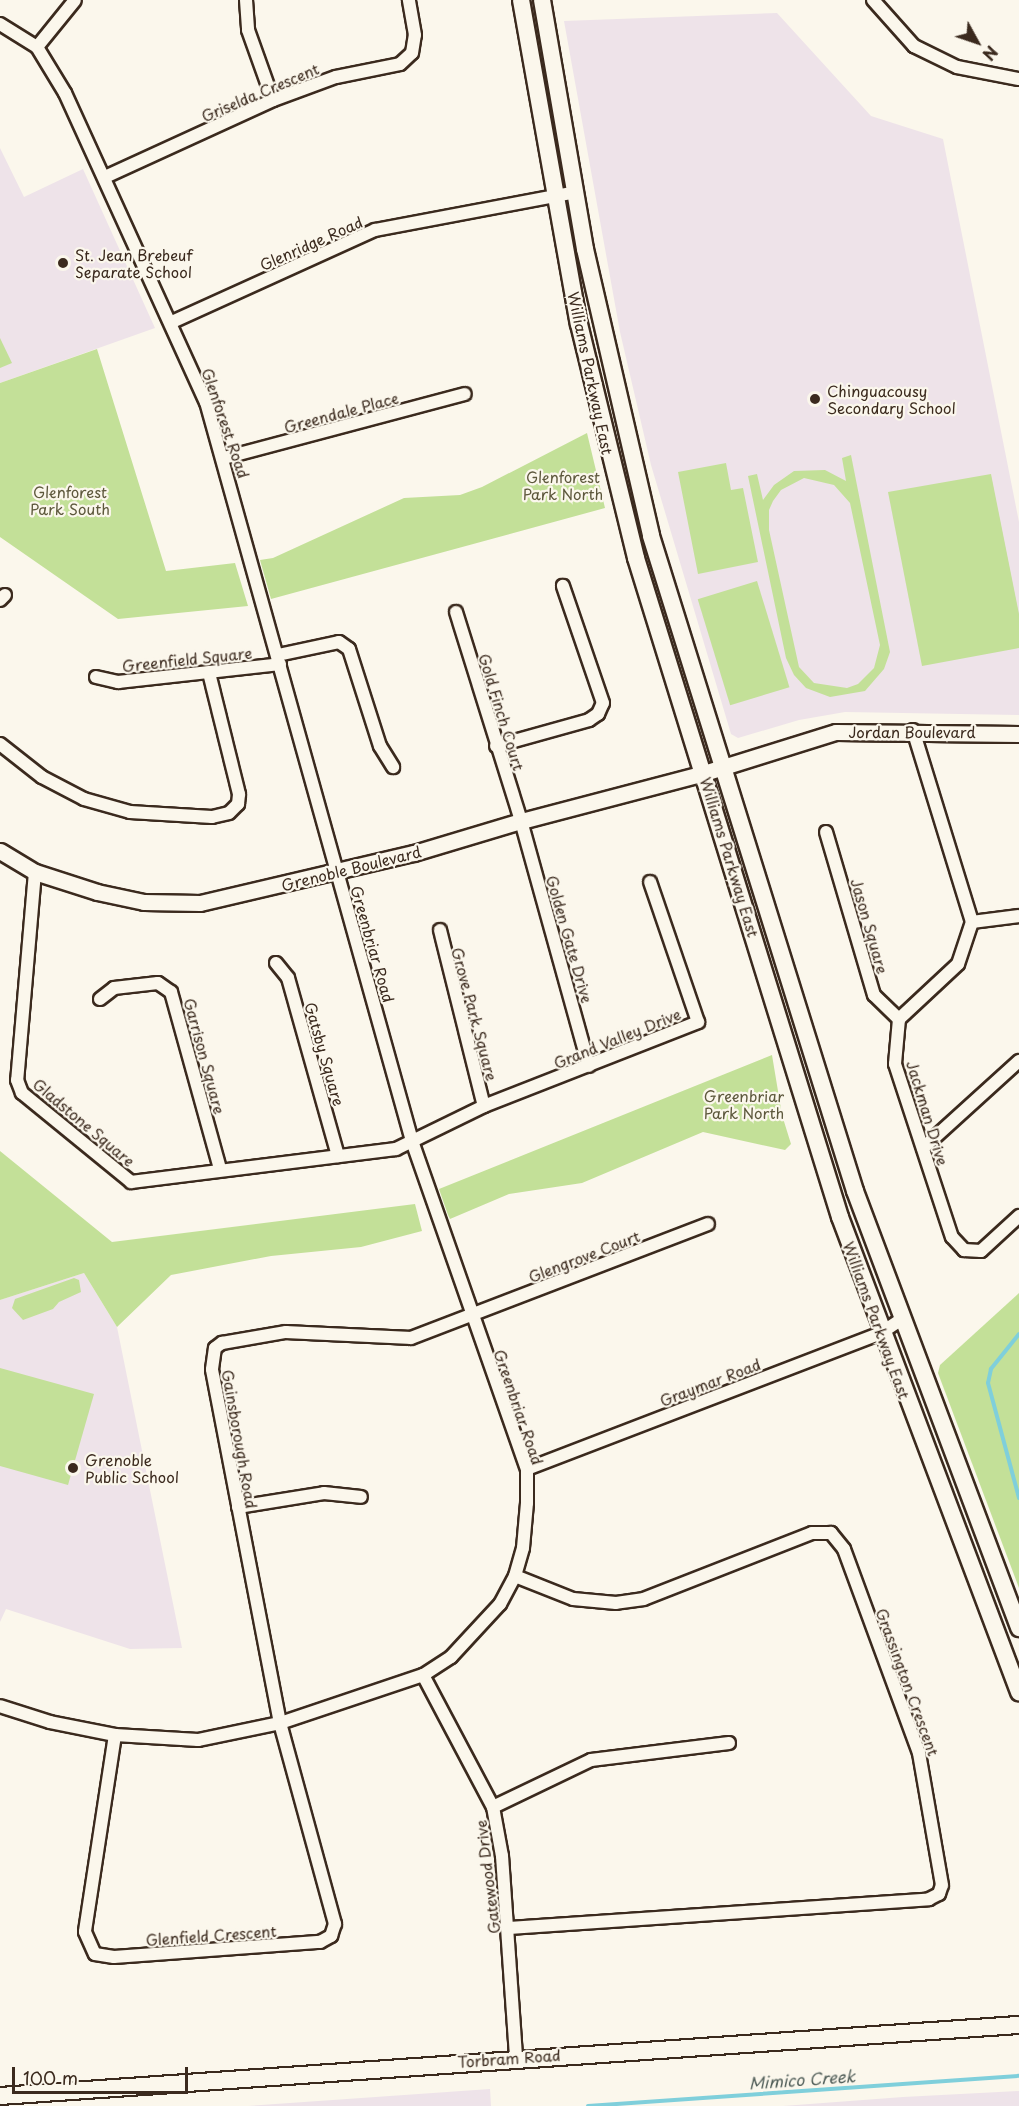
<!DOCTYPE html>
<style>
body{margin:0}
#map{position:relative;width:1019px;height:2106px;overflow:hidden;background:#fbf7ec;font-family:"Playpen Sans",sans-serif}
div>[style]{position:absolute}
.built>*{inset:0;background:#eee3e9}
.green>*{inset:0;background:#c3e098;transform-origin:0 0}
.stream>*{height:4px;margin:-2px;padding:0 2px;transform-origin:2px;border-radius:2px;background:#7fcfdb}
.roads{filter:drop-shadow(2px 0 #3b2a1e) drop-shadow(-2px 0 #3b2a1e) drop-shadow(0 2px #3b2a1e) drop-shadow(0 -2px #3b2a1e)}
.minor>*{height:12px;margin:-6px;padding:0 6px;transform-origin:6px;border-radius:6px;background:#fbf7ec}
.tertiary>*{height:15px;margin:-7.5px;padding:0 7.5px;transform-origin:7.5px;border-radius:7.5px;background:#fbf7ec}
.secondary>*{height:16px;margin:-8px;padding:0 8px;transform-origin:8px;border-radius:8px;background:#fbf7ec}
.dots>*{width:16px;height:16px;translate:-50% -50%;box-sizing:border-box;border:3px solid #fbf7ec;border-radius:50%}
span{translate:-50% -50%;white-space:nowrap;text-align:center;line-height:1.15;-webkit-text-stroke:4.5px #fbf7ec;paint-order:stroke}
.street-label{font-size:15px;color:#3b2a1e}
.poi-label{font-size:15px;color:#3b2a1e}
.left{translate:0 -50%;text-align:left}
.park-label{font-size:15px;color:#5d583c}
.water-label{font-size:16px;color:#4f5c57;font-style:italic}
.north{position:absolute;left:947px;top:12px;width:60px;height:60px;-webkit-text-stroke:4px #fbf7ec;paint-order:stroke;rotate:130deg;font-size:16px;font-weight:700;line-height:24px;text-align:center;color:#3b2a1e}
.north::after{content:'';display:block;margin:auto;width:21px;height:27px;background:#3b2a1e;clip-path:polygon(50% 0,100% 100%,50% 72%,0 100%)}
.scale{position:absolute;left:12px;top:2067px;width:176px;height:27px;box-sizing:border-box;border:3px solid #3b2a1e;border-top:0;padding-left:8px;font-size:18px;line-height:21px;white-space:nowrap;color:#3b2a1e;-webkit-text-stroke:4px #fbf7ec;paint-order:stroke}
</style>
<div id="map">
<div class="built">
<div style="clip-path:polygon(777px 13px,871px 116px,943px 139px,1019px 522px,1019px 715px,845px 712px,799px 720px,738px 738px,731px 734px,651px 465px,620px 332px,564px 21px)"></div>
<div style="clip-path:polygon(0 148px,24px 197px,83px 169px,155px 328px,0 383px)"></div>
<div style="clip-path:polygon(84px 1273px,117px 1327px,182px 1648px,130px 1649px,6px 1609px,0 1622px,0 1300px)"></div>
<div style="clip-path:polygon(490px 2089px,491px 2106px,248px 2106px)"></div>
<div style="clip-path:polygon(1019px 2091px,1019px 2106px,783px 2106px,903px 2097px)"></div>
</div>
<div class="green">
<div style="clip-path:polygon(0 338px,12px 363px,0 368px)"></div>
<div style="clip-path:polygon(97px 349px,166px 571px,235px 563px,248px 606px,118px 619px,0 537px,0 383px)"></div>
<div style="clip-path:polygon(587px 433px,605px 508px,271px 599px,260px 560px,273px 558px,404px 498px,460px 495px,482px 487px)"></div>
<div style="clip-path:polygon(evenodd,851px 455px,890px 652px,884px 669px,865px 691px,830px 697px,806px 688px,794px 675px,786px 658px,748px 476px,757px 474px,763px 500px,774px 485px,794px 471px,825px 470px,846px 481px,842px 458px,851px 455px,804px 478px,834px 485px,850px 503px,880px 645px,874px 668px,858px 684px,847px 688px,814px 683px,799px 667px,769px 530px,769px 510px,773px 501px,781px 490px,804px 478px)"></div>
<div style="clip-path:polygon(726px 463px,731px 490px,743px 488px,758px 562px,698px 574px,678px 472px)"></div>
<div style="clip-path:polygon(991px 474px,1019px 614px,1019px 648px,922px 666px,888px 492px)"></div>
<div style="left:757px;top:581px;width:111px;height:62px;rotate:73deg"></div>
<div style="clip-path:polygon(772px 1055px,782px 1115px,791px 1144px,785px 1150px,703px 1132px,582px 1183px,509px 1194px,450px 1219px,448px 1215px,439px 1189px)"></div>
<div style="clip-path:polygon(0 1151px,112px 1242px,415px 1204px,422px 1231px,361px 1247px,271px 1256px,171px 1275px,117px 1327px,84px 1273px,0 1300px)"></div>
<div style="clip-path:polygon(74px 1278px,79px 1280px,81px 1292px,59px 1302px,53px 1309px,23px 1320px,12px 1308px,15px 1299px)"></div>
<div style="clip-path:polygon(1019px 1293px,1019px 1588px,938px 1373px,940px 1365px)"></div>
<div style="clip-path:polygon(0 1368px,94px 1394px,68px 1485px,0 1466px)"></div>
</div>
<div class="stream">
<div style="left:1019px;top:1334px;width:45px;rotate:128.7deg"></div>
<div style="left:991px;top:1369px;width:14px;rotate:102deg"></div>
<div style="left:988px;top:1383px;width:119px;rotate:74.9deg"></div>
<div style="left:588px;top:2106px;width:432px;rotate:-4deg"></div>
</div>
<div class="roads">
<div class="minor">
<div style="left:246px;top:0;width:30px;rotate:86deg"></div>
<div style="left:248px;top:30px;width:74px;rotate:70.3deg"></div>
<div style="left:873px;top:0;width:62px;rotate:48.3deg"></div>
<div style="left:914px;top:46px;width:48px;rotate:26deg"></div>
<div style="left:957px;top:67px;width:63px;rotate:11deg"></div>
<div style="left:0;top:24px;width:44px;rotate:31.9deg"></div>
<div style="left:37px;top:47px;width:54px;rotate:58.7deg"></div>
<div style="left:65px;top:93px;width:340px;rotate:65.5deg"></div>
<div style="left:206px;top:402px;width:767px;rotate:74.42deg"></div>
<div style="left:412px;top:1141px;width:348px;rotate:70.7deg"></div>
<div style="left:527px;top:1469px;width:34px;rotate:90deg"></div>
<div style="left:527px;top:1503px;width:45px;rotate:95.1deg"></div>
<div style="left:523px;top:1548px;width:29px;rotate:106deg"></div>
<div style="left:515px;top:1576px;width:32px;rotate:118deg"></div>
<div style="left:500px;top:1604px;width:72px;rotate:132.8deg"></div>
<div style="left:451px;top:1657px;width:33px;rotate:147deg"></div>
<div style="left:423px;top:1675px;width:151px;rotate:161.4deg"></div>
<div style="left:280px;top:1723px;width:84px;rotate:168.3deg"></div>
<div style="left:198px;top:1740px;width:83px;rotate:-176.6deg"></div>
<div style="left:115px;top:1735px;width:66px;rotate:-168.7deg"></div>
<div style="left:50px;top:1722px;width:52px;rotate:-162.3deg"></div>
<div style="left:37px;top:47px;width:60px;rotate:-51deg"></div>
<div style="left:105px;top:177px;width:185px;rotate:-24.6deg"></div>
<div style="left:273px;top:100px;width:67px;rotate:-20.1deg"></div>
<div style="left:336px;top:77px;width:65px;rotate:-11.5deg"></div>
<div style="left:400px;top:64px;width:16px;rotate:-43deg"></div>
<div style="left:412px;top:53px;width:18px;rotate:-81deg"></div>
<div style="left:415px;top:35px;width:36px;rotate:-100deg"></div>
<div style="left:172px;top:322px;width:223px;rotate:-24.4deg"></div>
<div style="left:375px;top:230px;width:205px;rotate:-10.7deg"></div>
<div style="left:224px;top:458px;width:249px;rotate:-14.9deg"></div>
<div style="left:0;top:600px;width:7px;rotate:-45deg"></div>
<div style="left:456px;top:612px;width:219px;rotate:72.7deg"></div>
<div style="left:521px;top:821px;width:254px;rotate:74.5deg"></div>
<div style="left:278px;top:655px;width:62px;rotate:-12deg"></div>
<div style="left:339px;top:642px;width:12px;rotate:35deg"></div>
<div style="left:349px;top:649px;width:102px;rotate:72.3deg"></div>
<div style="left:380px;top:746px;width:25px;rotate:58deg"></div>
<div style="left:96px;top:677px;width:23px;rotate:13deg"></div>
<div style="left:118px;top:682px;width:163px;rotate:-6.3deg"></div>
<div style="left:913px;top:730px;width:201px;rotate:72.9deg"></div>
<div style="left:972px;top:922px;width:44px;rotate:108.4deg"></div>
<div style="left:958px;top:964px;width:81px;rotate:137deg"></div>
<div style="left:899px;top:1019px;width:45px;rotate:95.1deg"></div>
<div style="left:895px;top:1064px;width:182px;rotate:71.8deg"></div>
<div style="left:952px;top:1237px;width:18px;rotate:47deg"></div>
<div style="left:964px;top:1250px;width:17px;rotate:3deg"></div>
<div style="left:981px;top:1251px;width:52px;rotate:-42.6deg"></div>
<div style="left:0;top:744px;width:53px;rotate:38.2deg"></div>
<div style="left:42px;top:777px;width:47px;rotate:27.6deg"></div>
<div style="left:84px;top:799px;width:48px;rotate:15.8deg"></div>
<div style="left:130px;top:812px;width:82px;rotate:3.5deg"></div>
<div style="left:212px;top:817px;width:17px;rotate:-13deg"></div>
<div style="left:229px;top:813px;width:13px;rotate:-45deg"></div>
<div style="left:238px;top:804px;width:10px;rotate:-84deg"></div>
<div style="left:239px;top:794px;width:125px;rotate:-103.9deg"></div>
<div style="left:496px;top:746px;width:97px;rotate:-15.6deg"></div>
<div style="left:589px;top:720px;width:11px;rotate:-34deg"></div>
<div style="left:598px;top:714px;width:12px;rotate:-66deg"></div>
<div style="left:603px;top:703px;width:124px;rotate:-108.9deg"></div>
<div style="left:826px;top:832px;width:170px;rotate:73.6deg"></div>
<div style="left:874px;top:995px;width:35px;rotate:44deg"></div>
<div style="left:35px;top:872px;width:209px;rotate:94.9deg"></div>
<div style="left:17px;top:1080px;width:14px;rotate:69deg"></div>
<div style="left:22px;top:1093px;width:141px;rotate:39.2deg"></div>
<div style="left:131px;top:1182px;width:267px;rotate:-7.1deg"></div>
<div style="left:396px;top:1149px;width:98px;rotate:-26deg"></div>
<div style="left:484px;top:1106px;width:230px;rotate:-21.4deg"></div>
<div style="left:698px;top:1022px;width:148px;rotate:-108.9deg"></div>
<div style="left:972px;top:922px;width:47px;rotate:-7.3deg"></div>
<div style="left:440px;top:930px;width:181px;rotate:76deg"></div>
<div style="left:276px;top:963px;width:19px;rotate:51deg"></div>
<div style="left:288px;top:978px;width:185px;rotate:74.3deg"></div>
<div style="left:100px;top:999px;width:18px;rotate:-38deg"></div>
<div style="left:114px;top:988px;width:44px;rotate:-6.5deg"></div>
<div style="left:158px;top:983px;width:16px;rotate:35deg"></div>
<div style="left:171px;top:992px;width:184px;rotate:74.5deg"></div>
<div style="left:923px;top:1148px;width:130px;rotate:-42.2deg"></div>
<div style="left:527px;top:1469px;width:379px;rotate:-21deg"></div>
<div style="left:881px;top:1333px;width:25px;rotate:-34deg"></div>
<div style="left:238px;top:1507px;width:87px;rotate:-9.2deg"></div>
<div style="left:324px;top:1493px;width:37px;rotate:6deg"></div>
<div style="left:423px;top:1675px;width:149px;rotate:62.1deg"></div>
<div style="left:493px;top:1807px;width:50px;rotate:79.6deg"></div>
<div style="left:502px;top:1856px;width:202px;rotate:86deg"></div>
<div style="left:115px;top:1735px;width:199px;rotate:98.7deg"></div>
<div style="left:85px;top:1932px;width:24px;rotate:66deg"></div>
<div style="left:95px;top:1954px;width:19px;rotate:9deg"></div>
<div style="left:114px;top:1957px;width:207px;rotate:-4.2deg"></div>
<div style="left:320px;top:1942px;width:13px;rotate:-29deg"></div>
<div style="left:331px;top:1936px;width:13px;rotate:-72deg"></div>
<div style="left:335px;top:1924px;width:208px;rotate:-105.3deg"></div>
<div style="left:280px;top:1723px;width:360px;rotate:-100.9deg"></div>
<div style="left:212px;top:1369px;width:21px;rotate:-82deg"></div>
<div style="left:215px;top:1348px;width:9px;rotate:-36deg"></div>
<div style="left:222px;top:1343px;width:65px;rotate:-9.8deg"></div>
<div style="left:286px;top:1332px;width:125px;rotate:2.7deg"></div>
<div style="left:411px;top:1338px;width:318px;rotate:-21deg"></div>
<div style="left:493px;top:1807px;width:109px;rotate:-25.6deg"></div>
<div style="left:591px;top:1760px;width:139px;rotate:-7deg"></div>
<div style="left:509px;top:1928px;width:421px;rotate:-3.9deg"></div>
<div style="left:929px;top:1899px;width:11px;rotate:-27deg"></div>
<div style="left:939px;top:1894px;width:9px;rotate:-72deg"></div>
<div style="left:942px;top:1885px;width:134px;rotate:-99.9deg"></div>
<div style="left:919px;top:1753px;width:217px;rotate:-110.2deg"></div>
<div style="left:844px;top:1549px;width:21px;rotate:-129deg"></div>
<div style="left:831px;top:1533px;width:19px;rotate:180deg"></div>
<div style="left:812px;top:1533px;width:180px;rotate:158.6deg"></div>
<div style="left:644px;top:1599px;width:28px;rotate:172deg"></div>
<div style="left:616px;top:1603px;width:43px;rotate:-174.7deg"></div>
<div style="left:573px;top:1599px;width:62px;rotate:-158.4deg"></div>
</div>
<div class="tertiary">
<div style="left:0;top:851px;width:41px;rotate:31deg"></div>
<div style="left:35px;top:872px;width:65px;rotate:17.9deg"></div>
<div style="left:97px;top:892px;width:48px;rotate:12deg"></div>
<div style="left:144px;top:902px;width:56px;rotate:1deg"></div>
<div style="left:200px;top:903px;width:220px;rotate:-13.2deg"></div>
<div style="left:414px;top:853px;width:112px;rotate:-16.7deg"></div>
<div style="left:521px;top:821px;width:189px;rotate:-14.7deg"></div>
<div style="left:704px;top:773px;width:138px;rotate:-17.3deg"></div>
<div style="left:836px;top:732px;width:183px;rotate:0.6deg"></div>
</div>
<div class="secondary">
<div style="left:521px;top:0;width:329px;rotate:79.9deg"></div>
<div style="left:579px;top:324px;width:241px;rotate:76.3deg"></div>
<div style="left:636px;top:558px;width:690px;rotate:72.8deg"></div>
<div style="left:840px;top:1217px;width:508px;rotate:69.35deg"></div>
<div style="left:542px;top:0;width:253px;rotate:80.2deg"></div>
<div style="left:585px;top:249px;width:294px;rotate:77deg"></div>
<div style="left:651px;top:536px;width:686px;rotate:72.7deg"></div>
<div style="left:855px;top:1191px;width:467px;rotate:69.4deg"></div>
<div style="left:0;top:2096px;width:1021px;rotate:-3.99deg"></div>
</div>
</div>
<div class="dots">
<div style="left:63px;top:263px;background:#3b2a1e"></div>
<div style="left:815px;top:399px;background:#3b2a1e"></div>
<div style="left:73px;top:1468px;background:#3b2a1e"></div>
</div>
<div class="street-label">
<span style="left:260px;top:92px;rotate:-23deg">Griselda Crescent</span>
<span style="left:311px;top:243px;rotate:-24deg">Glenridge Road</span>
<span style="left:591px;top:373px;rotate:78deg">Williams Parkway East</span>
<span style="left:341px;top:412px;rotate:-15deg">Greendale Place</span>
<span style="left:226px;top:423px;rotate:71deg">Glenforest Road</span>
<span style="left:187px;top:659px;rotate:-6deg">Greenfield Square</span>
<span style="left:502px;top:712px;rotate:73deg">Gold Finch Court</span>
<span style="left:912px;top:732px">Jordan Boulevard</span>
<span style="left:730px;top:857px;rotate:73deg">Williams Parkway East</span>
<span style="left:351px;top:868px;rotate:-14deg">Grenoble Boulevard</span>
<span style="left:870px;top:926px;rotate:74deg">Jason Square</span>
<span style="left:570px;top:939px;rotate:74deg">Golden Gate Drive</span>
<span style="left:373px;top:944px;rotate:74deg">Greenbriar Road</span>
<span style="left:475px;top:1014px;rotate:75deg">Grove Park Square</span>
<span style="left:617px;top:1038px;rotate:-22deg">Grand Valley Drive</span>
<span style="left:325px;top:1054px;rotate:74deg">Gatsby Square</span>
<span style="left:205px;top:1056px;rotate:75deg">Garrison Square</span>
<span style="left:928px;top:1113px;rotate:73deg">Jackman Drive</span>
<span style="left:84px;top:1122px;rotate:40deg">Gladstone Square</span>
<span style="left:584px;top:1256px;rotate:-21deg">Glengrove Court</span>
<span style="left:877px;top:1320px;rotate:70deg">Williams Parkway East</span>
<span style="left:710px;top:1382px;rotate:-21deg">Graymar Road</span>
<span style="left:519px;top:1407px;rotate:71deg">Greenbriar Road</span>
<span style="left:240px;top:1439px;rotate:80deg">Gainsborough Road</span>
<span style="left:908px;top:1682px;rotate:70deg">Grassington Crescent</span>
<span style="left:487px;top:1877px;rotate:-97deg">Gatewood Drive</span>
<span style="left:211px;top:1935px;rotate:-4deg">Glenfield Crescent</span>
<span style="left:509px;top:2058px;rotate:-4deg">Torbram Road</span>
</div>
<div class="poi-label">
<span class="left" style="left:75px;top:263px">St. Jean Brebeuf<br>Separate School</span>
<span class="left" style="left:827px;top:399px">Chinguacousy<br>Secondary School</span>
<span class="left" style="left:85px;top:1468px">Grenoble<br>Public School</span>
</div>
<div class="park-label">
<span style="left:563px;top:485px">Glenforest<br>Park North</span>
<span style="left:70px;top:500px">Glenforest<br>Park South</span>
<span style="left:744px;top:1104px">Greenbriar<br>Park North</span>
</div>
<div class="water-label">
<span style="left:802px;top:2079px;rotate:-4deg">Mimico Creek</span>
</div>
<div class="north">N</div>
<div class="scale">100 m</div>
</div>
